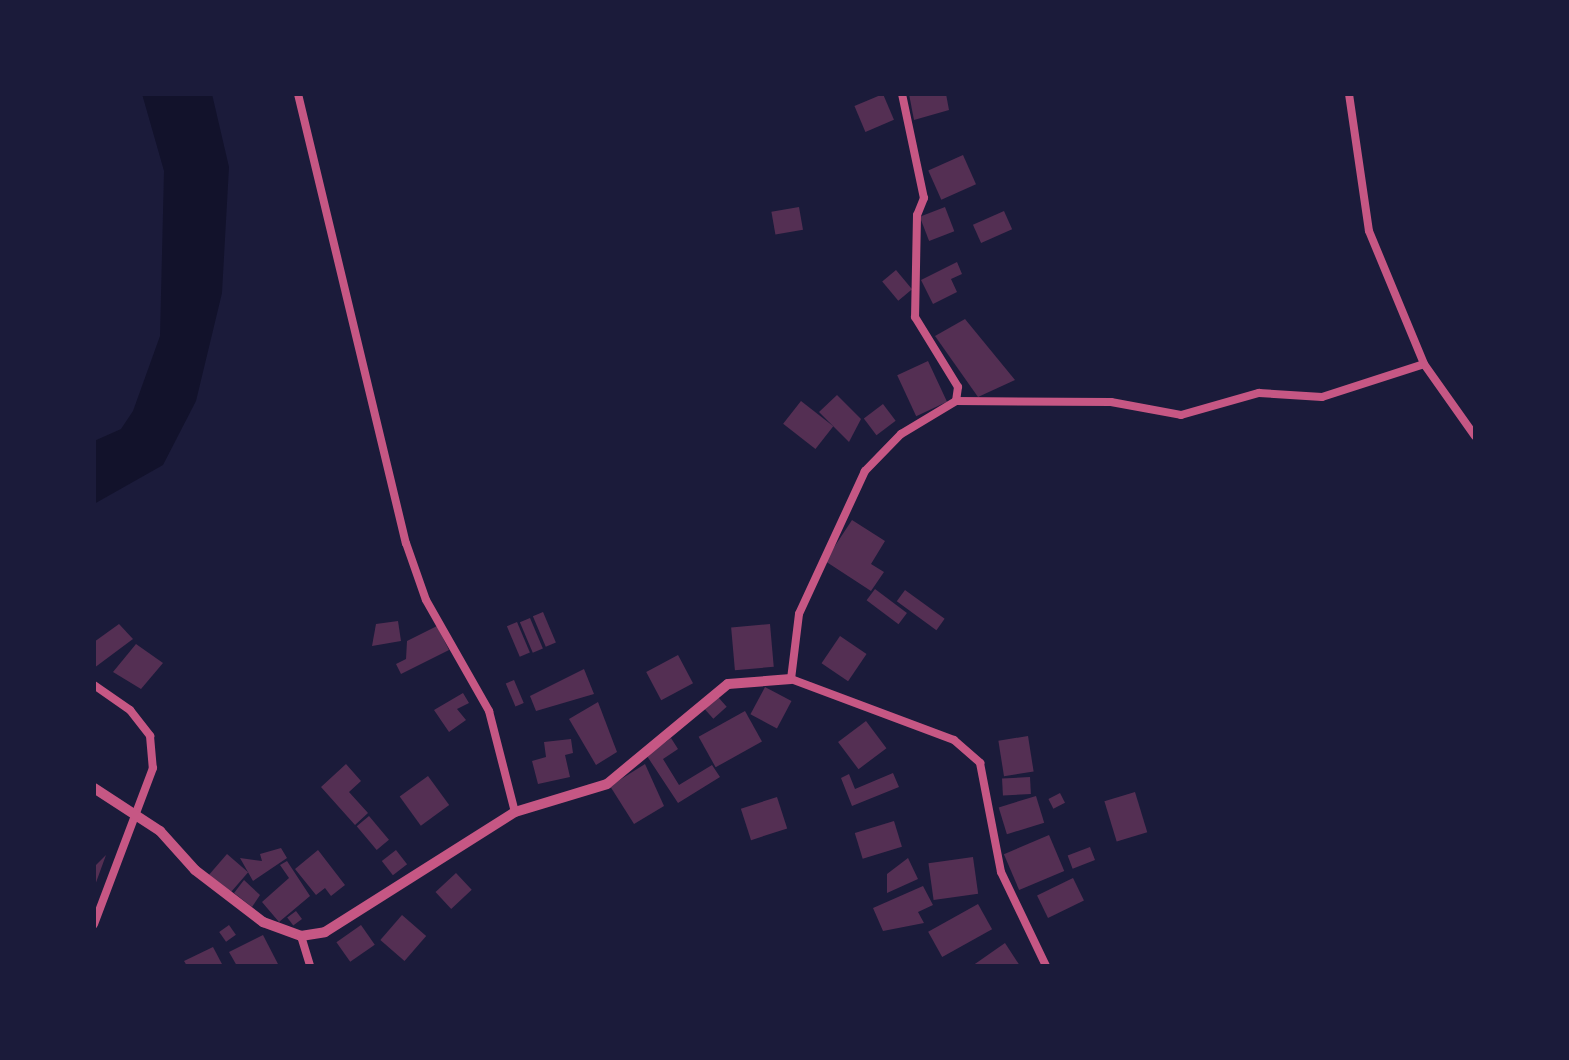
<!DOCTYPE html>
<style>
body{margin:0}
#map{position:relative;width:1569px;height:1060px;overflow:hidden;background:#1b1b3a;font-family:"Alegreya Sans",sans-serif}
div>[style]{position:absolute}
.water>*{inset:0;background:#12122b}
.building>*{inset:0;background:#542f53;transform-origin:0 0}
.minor>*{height:8px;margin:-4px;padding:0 4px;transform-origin:4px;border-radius:4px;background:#c65784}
.tertiary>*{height:10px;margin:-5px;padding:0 5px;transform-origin:5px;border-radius:5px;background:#c65784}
span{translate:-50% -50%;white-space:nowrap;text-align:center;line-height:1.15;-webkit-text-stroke:7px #1b1b3a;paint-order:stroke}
.frame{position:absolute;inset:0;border:96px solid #1b1b3a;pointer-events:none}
</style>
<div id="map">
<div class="water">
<div style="clip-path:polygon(142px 94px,212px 94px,229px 167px,222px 293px,196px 401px,163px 465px,94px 504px,94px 441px,121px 429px,133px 411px,160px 336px,164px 171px)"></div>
</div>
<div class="building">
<div style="left:883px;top:94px;width:28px;height:31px;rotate:67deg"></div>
<div style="clip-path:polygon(909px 94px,946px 94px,949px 110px,914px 120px)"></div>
<div style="left:963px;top:155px;width:32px;height:38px;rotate:66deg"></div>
<div style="left:799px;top:207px;width:23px;height:28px;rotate:80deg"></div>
<div style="left:945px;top:207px;width:26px;height:27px;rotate:69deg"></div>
<div style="left:1004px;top:211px;width:20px;height:34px;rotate:66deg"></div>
<div style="clip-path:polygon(957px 262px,962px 274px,951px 279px,957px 292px,933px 304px,921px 280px)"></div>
<div style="left:896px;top:270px;width:25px;height:18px;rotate:50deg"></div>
<div style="clip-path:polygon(965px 319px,1015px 380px,978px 397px,935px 336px)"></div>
<div style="left:928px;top:361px;width:45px;height:34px;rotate:65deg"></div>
<div style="clip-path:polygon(837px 395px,861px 419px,849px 442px,819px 412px)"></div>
<div style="left:801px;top:401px;width:41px;height:29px;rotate:38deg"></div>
<div style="left:883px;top:404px;width:21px;height:24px;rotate:53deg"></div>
<div style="clip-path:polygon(852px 520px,885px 541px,871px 564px,884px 572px,871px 591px,825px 561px)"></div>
<div style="left:875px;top:589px;width:40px;height:14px;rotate:37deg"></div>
<div style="left:905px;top:590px;width:49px;height:14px;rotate:36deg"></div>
<div style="left:543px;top:612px;width:33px;height:11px;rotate:67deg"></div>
<div style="left:530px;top:618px;width:33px;height:11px;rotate:67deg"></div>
<div style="clip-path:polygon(398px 621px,401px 641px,372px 646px,376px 624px)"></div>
<div style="left:517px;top:622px;width:33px;height:11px;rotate:67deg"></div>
<div style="clip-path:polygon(119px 624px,133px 639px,94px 668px,94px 642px)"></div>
<div style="left:770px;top:624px;width:43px;height:39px;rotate:85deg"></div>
<div style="clip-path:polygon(437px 626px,449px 650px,401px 674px,396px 664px,406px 659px,407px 641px)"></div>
<div style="left:840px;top:636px;width:32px;height:33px;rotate:34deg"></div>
<div style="clip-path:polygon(136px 644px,163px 663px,141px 689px,113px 672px)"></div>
<div style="left:678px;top:655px;width:32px;height:36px;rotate:62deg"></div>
<div style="clip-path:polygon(584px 669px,594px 694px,536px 711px,530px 696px)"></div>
<div style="left:514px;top:680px;width:25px;height:9px;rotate:67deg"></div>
<div style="left:765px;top:687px;width:30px;height:31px;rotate:28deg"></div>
<div style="clip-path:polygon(463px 693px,469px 703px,457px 709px,466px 720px,449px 732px,434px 710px)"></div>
<div style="left:718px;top:697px;width:13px;height:18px;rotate:48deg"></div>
<div style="clip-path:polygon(598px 702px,617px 752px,596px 765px,569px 719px)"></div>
<div style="left:745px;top:711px;width:35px;height:53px;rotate:61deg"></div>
<div style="left:866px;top:721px;width:34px;height:35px;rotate:53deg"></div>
<div style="left:1028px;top:736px;width:36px;height:30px;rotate:81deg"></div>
<div style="clip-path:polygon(671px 738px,678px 749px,663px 759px,679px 785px,712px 765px,720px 777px,678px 803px,647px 756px)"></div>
<div style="clip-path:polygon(571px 739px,573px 753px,565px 755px,570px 777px,538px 784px,532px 761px,546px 757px,544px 742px)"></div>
<div style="clip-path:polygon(346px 764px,361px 781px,349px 792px,368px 813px,355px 825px,321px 787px)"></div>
<div style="clip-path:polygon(645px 764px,664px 806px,634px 824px,610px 786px)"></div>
<div style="clip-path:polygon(893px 773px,899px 787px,852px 806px,841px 778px,849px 774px,855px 789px)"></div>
<div style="left:428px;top:776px;width:36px;height:35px;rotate:54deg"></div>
<div style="left:1030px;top:777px;width:17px;height:28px;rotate:87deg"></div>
<div style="left:1135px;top:792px;width:42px;height:32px;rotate:73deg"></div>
<div style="left:1060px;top:793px;width:11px;height:13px;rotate:63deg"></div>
<div style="left:1036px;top:796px;width:28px;height:39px;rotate:73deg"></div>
<div style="left:777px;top:797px;width:33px;height:38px;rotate:72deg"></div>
<div style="left:369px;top:816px;width:31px;height:16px;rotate:50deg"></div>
<div style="left:894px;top:821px;width:27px;height:41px;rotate:73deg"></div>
<div style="left:1049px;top:835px;width:39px;height:49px;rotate:67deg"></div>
<div style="left:1090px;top:847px;width:14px;height:24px;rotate:69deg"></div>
<div style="clip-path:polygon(281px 848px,287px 858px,253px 881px,240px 858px,262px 861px,260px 854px)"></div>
<div style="clip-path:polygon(318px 850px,345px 885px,331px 896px,325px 888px,316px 895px,295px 869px)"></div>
<div style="left:396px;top:850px;width:18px;height:18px;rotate:52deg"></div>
<div style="left:227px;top:854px;width:28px;height:28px;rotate:41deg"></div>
<div style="clip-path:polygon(106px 855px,94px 888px,94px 867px)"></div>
<div style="left:973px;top:857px;width:37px;height:45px;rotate:82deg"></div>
<div style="clip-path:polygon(908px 858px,918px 879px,887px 893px,887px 874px)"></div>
<div style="clip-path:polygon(287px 861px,310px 896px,279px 922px,262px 902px,289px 878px,280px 865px)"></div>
<div style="left:456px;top:873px;width:23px;height:28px;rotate:47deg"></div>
<div style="left:1073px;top:878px;width:25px;height:40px;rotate:64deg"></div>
<div style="clip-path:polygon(244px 880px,260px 895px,252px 907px,234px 893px)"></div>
<div style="clip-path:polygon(923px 886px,933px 905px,918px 912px,924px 923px,883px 931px,873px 908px)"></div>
<div style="left:978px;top:904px;width:29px;height:57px;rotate:61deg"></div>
<div style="left:296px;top:911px;width:10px;height:11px;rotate:53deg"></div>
<div style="left:402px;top:915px;width:32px;height:33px;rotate:41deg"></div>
<div style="left:229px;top:925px;width:12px;height:12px;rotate:55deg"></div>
<div style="left:361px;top:925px;width:24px;height:30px;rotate:55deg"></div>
<div style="clip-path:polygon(263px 935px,279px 966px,237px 966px,229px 952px)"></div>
<div style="clip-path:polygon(1005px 943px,1020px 966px,972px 966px)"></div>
<div style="clip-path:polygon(213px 947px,223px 966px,187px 966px,184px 961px)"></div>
</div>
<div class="minor">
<div style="left:298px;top:94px;width:462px;rotate:76.5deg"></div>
<div style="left:406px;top:543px;width:60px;rotate:70.7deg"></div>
<div style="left:426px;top:600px;width:128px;rotate:60.4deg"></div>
<div style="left:489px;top:711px;width:104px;rotate:75.6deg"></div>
<div style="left:902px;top:94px;width:106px;rotate:78.1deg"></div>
<div style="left:924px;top:198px;width:18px;rotate:112deg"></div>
<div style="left:917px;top:215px;width:102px;rotate:91.1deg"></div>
<div style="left:915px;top:317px;width:82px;rotate:58.4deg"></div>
<div style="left:958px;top:387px;width:14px;rotate:98deg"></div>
<div style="left:956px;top:401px;width:64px;rotate:149deg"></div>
<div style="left:901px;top:434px;width:52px;rotate:134.2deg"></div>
<div style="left:865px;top:471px;width:157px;rotate:114.8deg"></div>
<div style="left:799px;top:614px;width:65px;rotate:97deg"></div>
<div style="left:791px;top:679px;width:174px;rotate:20.5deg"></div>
<div style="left:954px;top:740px;width:35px;rotate:41deg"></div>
<div style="left:980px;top:763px;width:111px;rotate:79.1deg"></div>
<div style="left:1001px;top:872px;width:104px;rotate:64.4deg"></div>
<div style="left:1349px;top:94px;width:138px;rotate:81.7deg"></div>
<div style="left:1369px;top:231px;width:144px;rotate:67.5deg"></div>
<div style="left:1424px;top:364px;width:88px;rotate:54.7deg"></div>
<div style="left:956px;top:401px;width:155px;rotate:0.4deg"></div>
<div style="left:1111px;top:402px;width:71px;rotate:10.5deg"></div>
<div style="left:1181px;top:415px;width:81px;rotate:-15.8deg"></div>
<div style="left:1259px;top:393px;width:63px;rotate:3.6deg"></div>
<div style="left:1322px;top:397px;width:107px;rotate:-17.9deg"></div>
<div style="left:94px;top:685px;width:44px;rotate:34.8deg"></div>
<div style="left:130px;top:710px;width:33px;rotate:52deg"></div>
<div style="left:150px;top:736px;width:32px;rotate:85deg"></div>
<div style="left:153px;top:768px;width:167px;rotate:110.7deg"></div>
<div style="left:301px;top:936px;width:31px;rotate:73deg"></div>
</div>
<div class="tertiary">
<div style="left:94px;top:788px;width:79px;rotate:33.1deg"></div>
<div style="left:160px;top:831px;width:52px;rotate:48.1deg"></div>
<div style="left:195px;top:870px;width:86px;rotate:37.4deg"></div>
<div style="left:263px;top:922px;width:40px;rotate:20.2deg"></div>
<div style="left:301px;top:936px;width:24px;rotate:-9deg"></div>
<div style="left:325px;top:932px;width:225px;rotate:-32.3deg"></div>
<div style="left:515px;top:812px;width:96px;rotate:-16.9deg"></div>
<div style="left:607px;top:784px;width:157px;rotate:-39.6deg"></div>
<div style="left:728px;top:684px;width:63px;rotate:-4.5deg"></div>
</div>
<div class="frame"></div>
</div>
